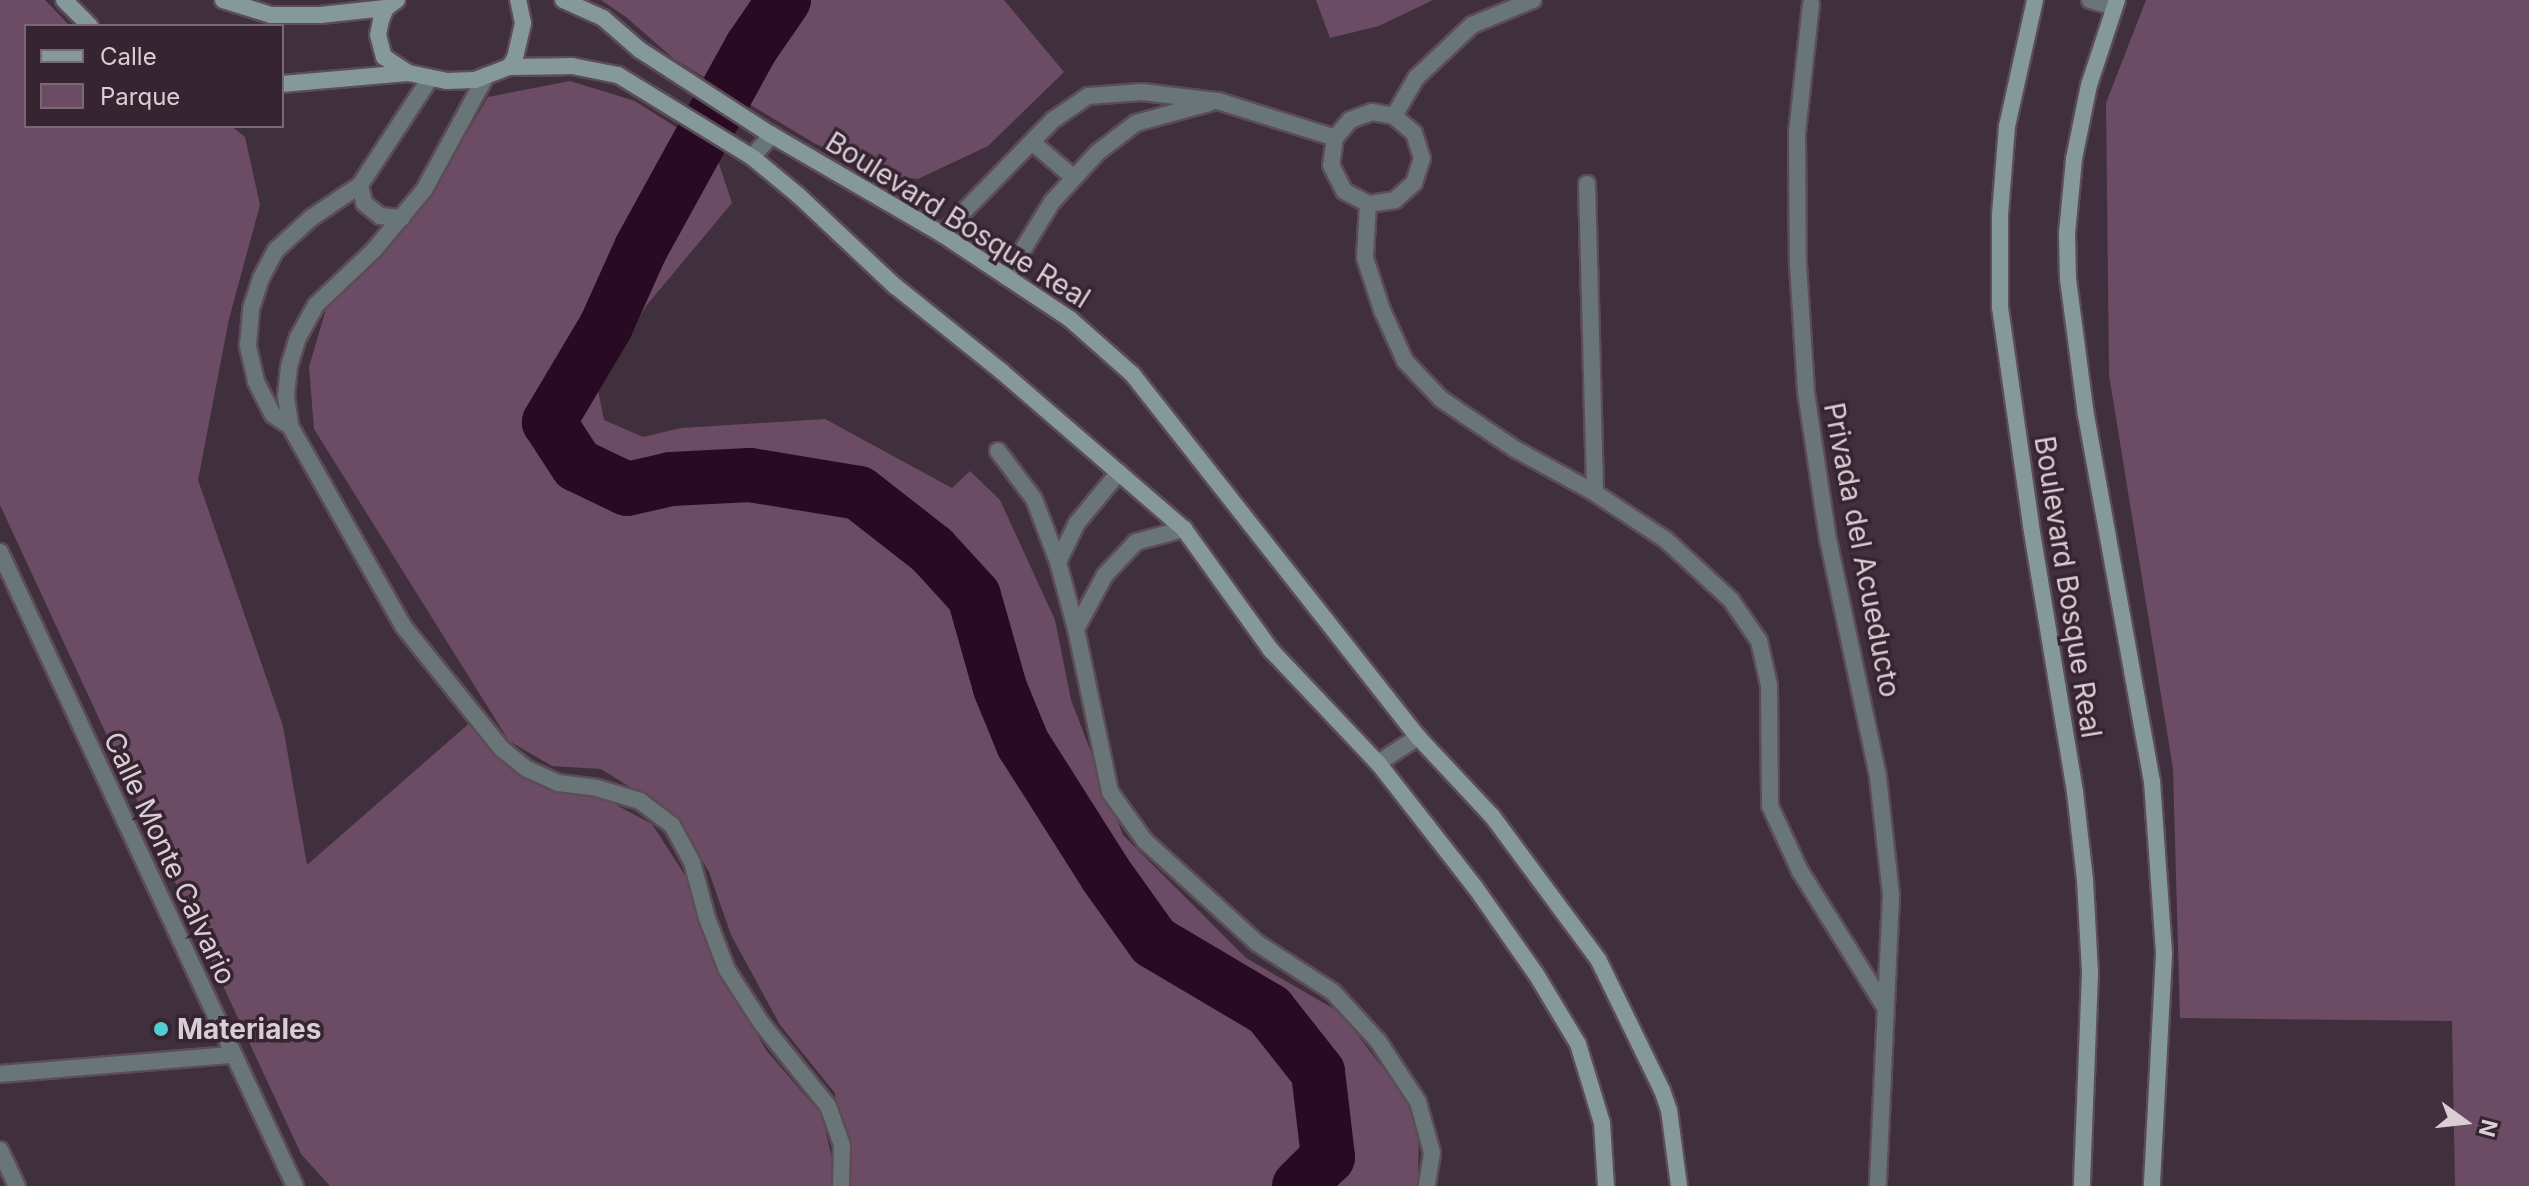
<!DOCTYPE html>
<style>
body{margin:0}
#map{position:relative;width:2529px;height:1186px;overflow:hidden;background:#402f3c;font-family:Inter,sans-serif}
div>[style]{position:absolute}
.green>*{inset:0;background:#6c4c64}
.river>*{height:54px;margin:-27px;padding:0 27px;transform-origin:27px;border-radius:27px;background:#290a23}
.roads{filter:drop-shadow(2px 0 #5c4c58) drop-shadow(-2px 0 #5c4c58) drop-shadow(0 2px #5c4c58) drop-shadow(0 -2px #5c4c58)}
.street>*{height:16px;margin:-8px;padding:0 8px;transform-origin:8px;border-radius:8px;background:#697576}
.secondary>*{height:16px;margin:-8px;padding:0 8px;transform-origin:8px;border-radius:8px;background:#85999a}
.dots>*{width:22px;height:22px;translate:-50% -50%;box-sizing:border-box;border:4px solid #362531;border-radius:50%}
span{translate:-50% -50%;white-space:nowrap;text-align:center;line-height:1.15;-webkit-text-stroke:7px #362531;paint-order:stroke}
.street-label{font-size:28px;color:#daced6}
.poi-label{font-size:28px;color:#daced6;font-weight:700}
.left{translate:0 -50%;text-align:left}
.legend{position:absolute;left:24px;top:24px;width:260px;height:104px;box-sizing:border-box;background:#362531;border:2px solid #786973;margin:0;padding:10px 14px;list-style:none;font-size:24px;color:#daced6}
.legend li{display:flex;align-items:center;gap:16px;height:40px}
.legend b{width:40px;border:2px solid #786973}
.north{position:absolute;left:2425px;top:1082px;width:80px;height:80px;-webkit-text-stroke:6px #362531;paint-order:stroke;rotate:105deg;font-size:22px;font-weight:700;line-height:32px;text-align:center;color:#daced6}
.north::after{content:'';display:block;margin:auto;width:28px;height:36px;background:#daced6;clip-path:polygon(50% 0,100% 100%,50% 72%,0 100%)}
</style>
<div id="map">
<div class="green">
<div style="clip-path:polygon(0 0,45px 0,70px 26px,26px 26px,26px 126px,231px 126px,245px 137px,260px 205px,229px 319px,198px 480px,283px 726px,307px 865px,473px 720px,511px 766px,546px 789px,607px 800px,652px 824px,690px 883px,720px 968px,766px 1050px,822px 1115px,835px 1172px,833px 1186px,330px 1186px,301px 1154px,0 505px)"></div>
<div style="clip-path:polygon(601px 0,1004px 0,1064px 72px,988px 146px,918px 179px,877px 174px,814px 143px,674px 59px,626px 17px)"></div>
<div style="clip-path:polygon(1316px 0,1433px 0,1379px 26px,1330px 38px)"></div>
<div style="clip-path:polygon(2146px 0,2529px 0,2529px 1186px,2455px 1186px,2452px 1021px,2180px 1018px,2173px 769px,2109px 375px,2106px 103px)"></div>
<div style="clip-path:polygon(570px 81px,635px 101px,715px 152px,732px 203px,646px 306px,598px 390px,604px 420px,643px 437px,681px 428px,825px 419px,952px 488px,970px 471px,1000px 500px,1055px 620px,1071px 700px,1123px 835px,1246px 958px,1341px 1013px,1401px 1092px,1419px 1129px,1418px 1186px,841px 1186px,835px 1093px,780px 1025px,731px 935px,709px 872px,676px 816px,601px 769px,552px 766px,509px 741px,314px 429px,309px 367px,326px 309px,429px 198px,488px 97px)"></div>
</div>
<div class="river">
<div style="left:784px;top:0;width:58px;rotate:124.5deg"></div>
<div style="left:751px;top:48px;width:228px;rotate:118.8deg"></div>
<div style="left:641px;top:248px;width:85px;rotate:114.2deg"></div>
<div style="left:606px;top:326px;width:112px;rotate:120.7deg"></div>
<div style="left:549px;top:422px;width:51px;rotate:56.9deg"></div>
<div style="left:577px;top:465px;width:55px;rotate:25.6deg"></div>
<div style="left:627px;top:489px;width:45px;rotate:-12.8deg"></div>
<div style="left:671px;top:479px;width:79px;rotate:-2.9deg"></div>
<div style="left:750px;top:475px;width:110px;rotate:9.4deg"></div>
<div style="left:859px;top:493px;width:93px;rotate:38deg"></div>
<div style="left:932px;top:550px;width:62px;rotate:47.6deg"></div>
<div style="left:974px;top:596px;width:96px;rotate:74.2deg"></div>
<div style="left:1000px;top:688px;width:61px;rotate:67.7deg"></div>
<div style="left:1023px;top:744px;width:155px;rotate:57.6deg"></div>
<div style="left:1106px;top:875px;width:82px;rotate:54.4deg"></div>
<div style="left:1154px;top:942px;width:134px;rotate:30.6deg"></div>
<div style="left:1269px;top:1010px;width:79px;rotate:51.7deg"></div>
<div style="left:1318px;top:1072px;width:86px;rotate:83.3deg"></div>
<div style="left:1328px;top:1157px;width:41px;rotate:135deg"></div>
</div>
<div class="roads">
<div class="street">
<div style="left:2090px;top:0;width:25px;rotate:16deg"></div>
<div style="left:1811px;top:4px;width:129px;rotate:96.2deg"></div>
<div style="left:1797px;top:132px;width:132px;rotate:89.6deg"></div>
<div style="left:1798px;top:264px;width:128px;rotate:86.4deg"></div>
<div style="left:1806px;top:392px;width:149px;rotate:81.5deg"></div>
<div style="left:1828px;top:539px;width:243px;rotate:78.1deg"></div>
<div style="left:1878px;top:777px;width:119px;rotate:83.7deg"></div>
<div style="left:1891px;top:895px;width:291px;rotate:92.6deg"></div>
<div style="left:486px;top:76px;width:130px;rotate:118.5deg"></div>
<div style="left:424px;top:190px;width:78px;rotate:129.8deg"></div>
<div style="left:374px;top:250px;width:80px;rotate:136.5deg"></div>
<div style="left:316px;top:305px;width:37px;rotate:119deg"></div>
<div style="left:298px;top:337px;width:31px;rotate:107deg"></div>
<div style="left:289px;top:367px;width:29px;rotate:96deg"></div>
<div style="left:286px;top:396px;width:30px;rotate:82deg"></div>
<div style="left:290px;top:426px;width:230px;rotate:60.5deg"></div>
<div style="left:403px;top:626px;width:158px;rotate:51.2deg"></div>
<div style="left:502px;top:749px;width:32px;rotate:39deg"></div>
<div style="left:527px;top:769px;width:34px;rotate:24deg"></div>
<div style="left:558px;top:783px;width:39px;rotate:7deg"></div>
<div style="left:597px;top:788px;width:45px;rotate:16.8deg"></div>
<div style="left:640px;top:801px;width:40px;rotate:37deg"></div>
<div style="left:672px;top:825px;width:42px;rotate:61.6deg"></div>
<div style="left:692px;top:862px;width:58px;rotate:75deg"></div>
<div style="left:707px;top:918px;width:56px;rotate:69deg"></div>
<div style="left:727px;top:970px;width:64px;rotate:57.1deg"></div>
<div style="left:762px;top:1024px;width:105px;rotate:51.2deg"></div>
<div style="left:828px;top:1106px;width:41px;rotate:70.3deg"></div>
<div style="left:842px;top:1145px;width:41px;rotate:91.4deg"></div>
<div style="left:1394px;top:116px;width:44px;rotate:-59.9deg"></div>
<div style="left:1416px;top:78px;width:77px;rotate:-43.4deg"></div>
<div style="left:1472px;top:25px;width:66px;rotate:-22.3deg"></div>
<div style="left:1335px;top:138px;width:27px;rotate:98deg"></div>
<div style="left:1331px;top:165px;width:29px;rotate:63deg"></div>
<div style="left:1344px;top:191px;width:27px;rotate:28deg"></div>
<div style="left:1368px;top:204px;width:27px;rotate:-8deg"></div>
<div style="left:1395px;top:200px;width:25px;rotate:-42deg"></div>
<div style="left:1414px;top:183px;width:26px;rotate:-72deg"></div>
<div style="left:1422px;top:158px;width:26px;rotate:-108deg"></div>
<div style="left:1414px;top:133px;width:26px;rotate:-140deg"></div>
<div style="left:1335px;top:138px;width:23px;rotate:-50deg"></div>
<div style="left:1350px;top:120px;width:23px;rotate:-20deg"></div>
<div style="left:1372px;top:112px;width:22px;rotate:10deg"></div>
<div style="left:1032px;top:142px;width:55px;rotate:40.6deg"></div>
<div style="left:752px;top:157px;width:30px;rotate:-48deg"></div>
<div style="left:1587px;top:184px;width:309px;rotate:88.5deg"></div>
<div style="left:360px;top:185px;width:18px;rotate:77deg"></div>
<div style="left:364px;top:203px;width:21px;rotate:39deg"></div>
<div style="left:380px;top:216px;width:22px;rotate:5deg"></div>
<div style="left:1368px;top:204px;width:54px;rotate:93.2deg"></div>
<div style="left:1365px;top:258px;width:55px;rotate:71.9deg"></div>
<div style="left:1382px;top:310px;width:56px;rotate:65.7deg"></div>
<div style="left:1405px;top:361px;width:52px;rotate:46.5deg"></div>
<div style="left:1441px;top:399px;width:89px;rotate:34deg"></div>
<div style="left:1515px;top:449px;width:91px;rotate:28.8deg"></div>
<div style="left:1595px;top:493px;width:85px;rotate:33.5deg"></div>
<div style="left:1666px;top:540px;width:88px;rotate:42.7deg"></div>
<div style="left:1731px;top:600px;width:50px;rotate:55.7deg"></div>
<div style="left:1759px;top:641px;width:45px;rotate:77.2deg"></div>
<div style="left:1769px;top:685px;width:121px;rotate:89.5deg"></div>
<div style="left:1770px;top:806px;width:72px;rotate:65.2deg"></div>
<div style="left:1800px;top:871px;width:160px;rotate:58deg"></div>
<div style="left:942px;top:234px;width:159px;rotate:-45.8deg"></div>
<div style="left:1053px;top:120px;width:42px;rotate:-34.4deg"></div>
<div style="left:1088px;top:96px;width:54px;rotate:-4.2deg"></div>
<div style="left:1142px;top:92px;width:77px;rotate:6.8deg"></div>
<div style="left:1218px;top:101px;width:123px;rotate:17.5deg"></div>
<div style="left:1006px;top:277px;width:88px;rotate:-58.5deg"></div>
<div style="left:1052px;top:202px;width:68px;rotate:-47.4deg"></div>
<div style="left:1098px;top:152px;width:48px;rotate:-37.3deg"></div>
<div style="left:1136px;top:123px;width:76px;rotate:-15.3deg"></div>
<div style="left:290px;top:426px;width:20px;rotate:-147deg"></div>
<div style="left:273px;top:415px;width:38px;rotate:-117deg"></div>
<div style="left:256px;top:381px;width:37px;rotate:-103deg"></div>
<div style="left:248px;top:345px;width:36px;rotate:-85deg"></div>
<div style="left:251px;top:309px;width:33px;rotate:-72deg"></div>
<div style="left:261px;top:278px;width:32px;rotate:-62deg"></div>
<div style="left:276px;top:250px;width:47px;rotate:-42.4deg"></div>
<div style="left:311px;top:218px;width:59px;rotate:-34deg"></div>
<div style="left:360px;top:185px;width:126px;rotate:-56.7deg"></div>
<div style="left:998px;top:451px;width:60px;rotate:53.1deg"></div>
<div style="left:1034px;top:499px;width:67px;rotate:69.1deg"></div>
<div style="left:1058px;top:562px;width:69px;rotate:75deg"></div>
<div style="left:1076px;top:629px;width:167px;rotate:78.2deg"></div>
<div style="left:1110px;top:792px;width:60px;rotate:54.5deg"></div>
<div style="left:1145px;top:841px;width:151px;rotate:42.3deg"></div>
<div style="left:1257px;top:943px;width:90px;rotate:32.8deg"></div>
<div style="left:1333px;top:992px;width:67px;rotate:47.4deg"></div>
<div style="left:1378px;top:1041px;width:73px;rotate:56.7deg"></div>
<div style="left:1418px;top:1102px;width:53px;rotate:74.6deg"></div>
<div style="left:1432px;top:1153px;width:33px;rotate:99deg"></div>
<div style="left:0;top:552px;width:699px;rotate:65.05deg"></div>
<div style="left:1058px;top:562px;width:43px;rotate:-64deg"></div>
<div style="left:1077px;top:523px;width:66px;rotate:-50.5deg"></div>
<div style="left:1076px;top:629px;width:61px;rotate:-61.8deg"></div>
<div style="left:1105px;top:575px;width:45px;rotate:-46.8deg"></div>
<div style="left:1136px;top:542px;width:50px;rotate:-15.2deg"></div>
<div style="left:1378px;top:763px;width:48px;rotate:-33deg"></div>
<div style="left:0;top:1074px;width:234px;rotate:-4.7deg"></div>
<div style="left:0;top:1150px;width:40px;rotate:65deg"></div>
</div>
<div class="secondary">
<div style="left:64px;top:0;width:37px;rotate:45deg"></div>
<div style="left:223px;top:0;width:50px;rotate:17.4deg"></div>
<div style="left:271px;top:15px;width:49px"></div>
<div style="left:320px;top:15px;width:66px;rotate:-6.1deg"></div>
<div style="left:397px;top:0;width:14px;rotate:144deg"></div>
<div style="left:386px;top:8px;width:13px;rotate:113deg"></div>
<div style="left:381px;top:20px;width:15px;rotate:101deg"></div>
<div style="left:378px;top:35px;width:23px;rotate:75deg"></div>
<div style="left:384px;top:57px;width:30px;rotate:33deg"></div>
<div style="left:409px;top:73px;width:38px;rotate:12deg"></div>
<div style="left:446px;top:81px;width:29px;rotate:-2deg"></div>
<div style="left:475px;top:80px;width:36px;rotate:-21deg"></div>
<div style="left:509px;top:67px;width:11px;rotate:-56deg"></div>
<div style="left:515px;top:58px;width:36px;rotate:-77deg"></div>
<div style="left:523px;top:23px;width:24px;rotate:-102deg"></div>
<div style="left:563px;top:0;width:44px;rotate:24.2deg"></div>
<div style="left:603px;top:18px;width:49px;rotate:40.9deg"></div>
<div style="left:640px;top:50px;width:155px;rotate:32.9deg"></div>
<div style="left:770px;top:134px;width:199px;rotate:30.2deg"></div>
<div style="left:942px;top:234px;width:154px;rotate:33.6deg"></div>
<div style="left:1070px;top:319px;width:84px;rotate:41.6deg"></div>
<div style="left:1133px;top:375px;width:461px;rotate:51.8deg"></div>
<div style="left:1418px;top:737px;width:108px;rotate:46.9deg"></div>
<div style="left:1492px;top:816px;width:178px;rotate:53.5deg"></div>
<div style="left:1598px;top:959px;width:146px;rotate:64deg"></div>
<div style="left:1662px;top:1090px;width:21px;rotate:71deg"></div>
<div style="left:1669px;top:1110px;width:77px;rotate:82.5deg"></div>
<div style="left:2035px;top:0;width:129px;rotate:102.5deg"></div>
<div style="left:2007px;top:126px;width:89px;rotate:94.5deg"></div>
<div style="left:2000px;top:215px;width:92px;rotate:90deg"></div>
<div style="left:2000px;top:307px;width:221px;rotate:81.9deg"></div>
<div style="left:2031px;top:526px;width:270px;rotate:80.6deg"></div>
<div style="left:2075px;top:792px;width:89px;rotate:83.5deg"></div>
<div style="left:2085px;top:880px;width:93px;rotate:86.9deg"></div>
<div style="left:2090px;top:973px;width:213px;rotate:92.2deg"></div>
<div style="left:2117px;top:0;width:89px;rotate:108.2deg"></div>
<div style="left:2089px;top:85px;width:76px;rotate:101.5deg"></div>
<div style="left:2074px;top:159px;width:74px;rotate:95.4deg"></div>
<div style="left:2067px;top:233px;width:46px;rotate:88.8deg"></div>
<div style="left:2068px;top:279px;width:137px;rotate:82.5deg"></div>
<div style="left:2086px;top:415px;width:372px;rotate:79.8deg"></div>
<div style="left:2152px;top:781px;width:173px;rotate:86deg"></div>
<div style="left:2164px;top:954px;width:232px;rotate:93deg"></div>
<div style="left:509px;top:67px;width:63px;rotate:-0.9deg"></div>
<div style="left:572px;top:66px;width:47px;rotate:11.1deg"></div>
<div style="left:618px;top:75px;width:157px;rotate:31.5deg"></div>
<div style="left:752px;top:157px;width:61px;rotate:39.7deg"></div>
<div style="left:799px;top:196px;width:132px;rotate:43.2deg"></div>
<div style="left:895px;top:286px;width:136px;rotate:38.7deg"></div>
<div style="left:1001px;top:371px;width:242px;rotate:40.8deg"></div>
<div style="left:1184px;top:529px;width:149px;rotate:54.3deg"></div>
<div style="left:1271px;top:650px;width:156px;rotate:46.6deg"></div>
<div style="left:1378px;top:763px;width:157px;rotate:52deg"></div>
<div style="left:1475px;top:887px;width:106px;rotate:55deg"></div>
<div style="left:1536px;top:974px;width:82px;rotate:59deg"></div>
<div style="left:1578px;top:1044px;width:83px;rotate:73.1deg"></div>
<div style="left:1602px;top:1123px;width:63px;rotate:86.4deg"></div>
<div style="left:282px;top:84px;width:126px;rotate:-5deg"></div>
</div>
</div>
<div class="dots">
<div style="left:161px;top:1029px;background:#51ccd3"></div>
</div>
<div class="street-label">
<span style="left:958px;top:220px;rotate:32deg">Boulevard Bosque Real</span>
<span style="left:1862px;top:550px;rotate:79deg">Privada del Acueducto</span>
<span style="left:2068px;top:587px;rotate:81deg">Boulevard Bosque Real</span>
<span style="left:170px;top:858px;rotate:65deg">Calle Monte Calvario</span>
</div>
<div class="poi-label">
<span class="left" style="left:177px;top:1029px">Materiales</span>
</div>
<ul class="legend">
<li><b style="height:10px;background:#85999a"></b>Calle</li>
<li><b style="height:22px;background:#6c4c64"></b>Parque</li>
</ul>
<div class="north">N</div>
</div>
